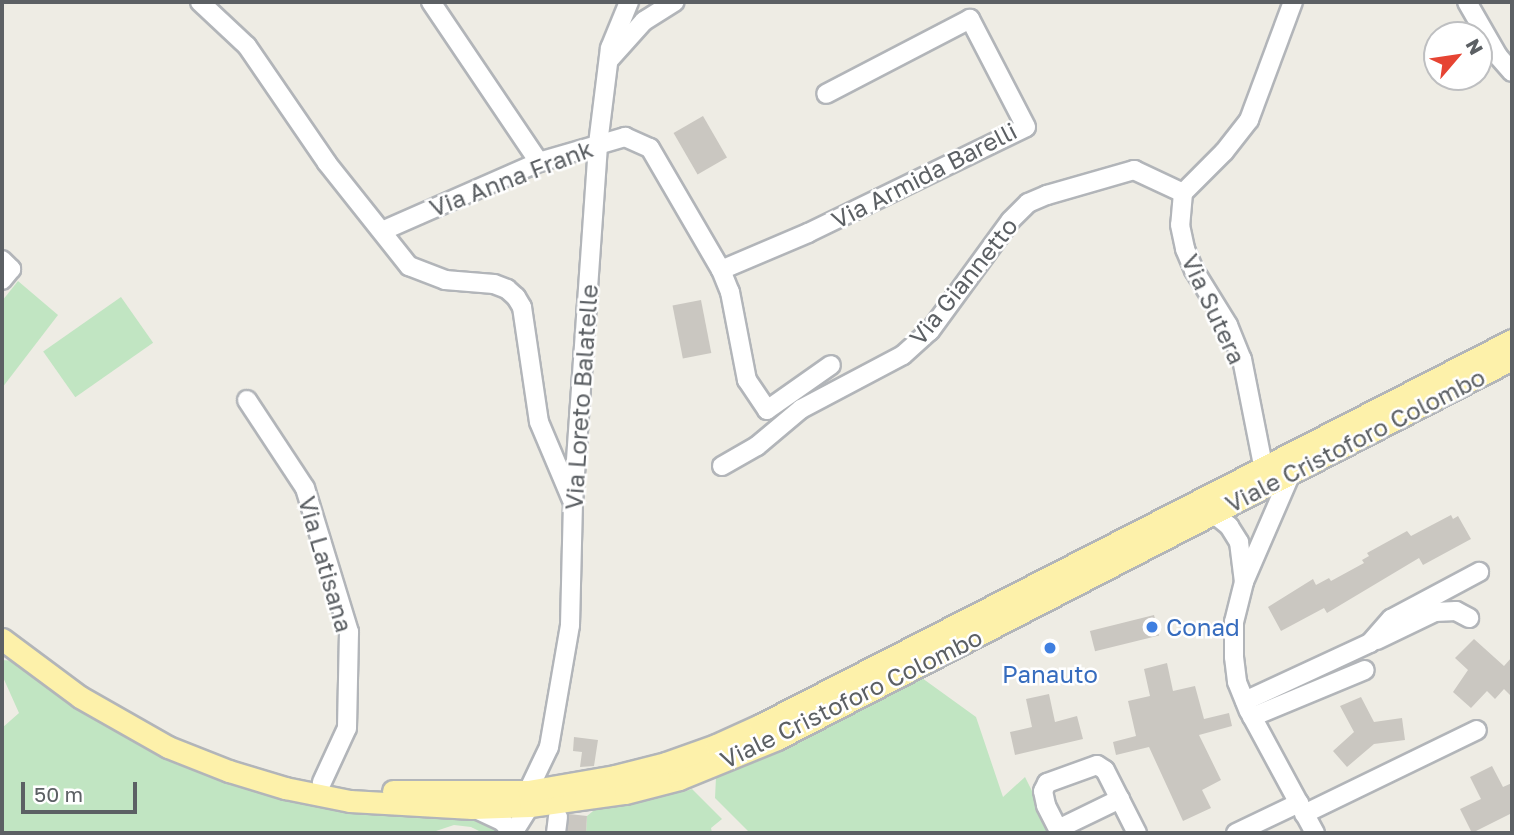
<!DOCTYPE html>
<style>
body{margin:0}
#map{position:relative;width:1514px;height:835px;overflow:hidden;background:#eeece4;font-family:"Golos Text",sans-serif}
div>[style]{position:absolute}
.green>*{inset:0;background:#c1e5c2;transform-origin:0 0}
.building>*{inset:0;background:#cac7c1;transform-origin:0 0}
.roads{filter:drop-shadow(2px 0 #b2b5b9) drop-shadow(-2px 0 #b2b5b9) drop-shadow(0 2px #b2b5b9) drop-shadow(0 -2px #b2b5b9)}
.minor>*{height:18px;margin:-9px;padding:0 9px;transform-origin:9px;border-radius:9px;background:#fff}
.major>*{height:21px;margin:-10.5px;padding:0 10.5px;transform-origin:10.5px;border-radius:10.5px;background:#fdf1aa}
.dots>*{width:19px;height:19px;translate:-50% -50%;box-sizing:border-box;border:4px solid #fff;border-radius:50%}
span{translate:-50% -50%;white-space:nowrap;text-align:center;line-height:1.15;-webkit-text-stroke:5px #fff;paint-order:stroke}
.street-label{font-size:24px;color:#5c6064}
.shop-label{font-size:24px;color:#366cbe}
.left{translate:0 -50%;text-align:left}
.frame{position:absolute;inset:0;border:4px solid #5c6064;pointer-events:none}
.north{position:absolute;left:1423px;top:21px;width:70px;height:70px;box-sizing:border-box;background:#fff;border:2px solid #bebfc1;border-radius:50%;rotate:61deg;font-size:19px;font-weight:700;line-height:28px;text-align:center;color:#5c6064}
.north::after{content:'';display:block;margin:auto;width:24px;height:32px;background:#e64433;clip-path:polygon(50% 0,100% 100%,50% 72%,0 100%)}
.scale{position:absolute;left:21px;top:782px;width:116px;height:32px;box-sizing:border-box;border:4px solid #5c6064;border-top:0;padding-left:9px;font-size:21px;line-height:24px;white-space:nowrap;color:#5c6064;-webkit-text-stroke:5px #fff;paint-order:stroke}
</style>
<div id="map">
<div class="green">
<div style="clip-path:polygon(18px 281px,58px 315px,2px 388px,2px 301px)"></div>
<div style="left:121px;top:297px;width:56px;height:95px;rotate:55deg"></div>
<div style="clip-path:polygon(2px 660px,16px 661px,159px 753px,204px 773px,254px 789px,337px 808px,390px 816px,469px 819px,480px 821px,500px 833px,483px 833px,471px 827px,454px 825px,430px 833px,2px 833px,2px 728px,19px 713px,2px 675px)"></div>
<div style="clip-path:polygon(922px 678px,976px 717px,1003px 797px,1025px 777px,1053px 833px,750px 833px,715px 798px,716px 777px,722px 773px)"></div>
<div style="clip-path:polygon(677px 787px,683px 792px,692px 789px,722px 819px,711px 828px,712px 833px,586px 833px,587px 816px,598px 807px)"></div>
</div>
<div class="building">
<div style="left:703px;top:116px;width:48px;height:34px;rotate:60deg"></div>
<div style="left:701px;top:300px;width:54px;height:29px;rotate:79deg"></div>
<div style="clip-path:polygon(1451px 515px,1453px 519px,1458px 516px,1471px 539px,1423px 565px,1419px 558px,1327px 613px,1324px 608px,1281px 631px,1268px 607px,1313px 579px,1316px 585px,1329px 578px,1331px 581px,1364px 563px,1362px 560px,1369px 556px,1367px 553px,1407px 531px,1411px 536px)"></div>
<div style="left:1154px;top:615px;width:21px;height:66px;rotate:76deg"></div>
<div style="clip-path:polygon(1474px 639px,1504px 666px,1512px 657px,1512px 697px,1504px 689px,1495px 699px,1487px 691px,1471px 708px,1453px 692px,1468px 670px,1455px 658px)"></div>
<div style="clip-path:polygon(1167px 663px,1173px 691px,1195px 686px,1204px 719px,1229px 713px,1232px 726px,1199px 735px,1221px 780px,1202px 790px,1211px 808px,1183px 821px,1149px 747px,1116px 755px,1113px 742px,1136px 736px,1128px 701px,1150px 696px,1144px 669px)"></div>
<div style="clip-path:polygon(1049px 694px,1055px 722px,1077px 716px,1083px 739px,1015px 755px,1010px 732px,1032px 727px,1026px 699px)"></div>
<div style="clip-path:polygon(1361px 697px,1374px 722px,1402px 718px,1405px 740px,1374px 744px,1347px 767px,1333px 751px,1354px 732px,1340px 706px)"></div>
<div style="clip-path:polygon(574px 737px,598px 740px,594px 766px,580px 767px,582px 752px,573px 751px)"></div>
<div style="clip-path:polygon(1492px 766px,1503px 787px,1512px 783px,1512px 813px,1472px 833px,1460px 809px,1481px 799px,1470px 777px)"></div>
<div style="clip-path:polygon(569px 814px,587px 816px,586px 833px,567px 833px)"></div>
</div>
<div class="roads">
<div class="minor">
<div style="left:200px;top:2px;width:64px;rotate:43.1deg"></div>
<div style="left:247px;top:46px;width:142px;rotate:55.6deg"></div>
<div style="left:327px;top:163px;width:132px;rotate:51.5deg"></div>
<div style="left:409px;top:266px;width:39px;rotate:21deg"></div>
<div style="left:445px;top:280px;width:49px;rotate:4.7deg"></div>
<div style="left:494px;top:284px;width:14px;rotate:21deg"></div>
<div style="left:507px;top:289px;width:12px;rotate:42deg"></div>
<div style="left:516px;top:297px;width:12px;rotate:59deg"></div>
<div style="left:522px;top:307px;width:116px;rotate:81.6deg"></div>
<div style="left:539px;top:422px;width:85px;rotate:67.1deg"></div>
<div style="left:431px;top:2px;width:193px;rotate:56deg"></div>
<div style="left:1467px;top:2px;width:62px;rotate:60.1deg"></div>
<div style="left:1498px;top:56px;width:21px;rotate:49deg"></div>
<div style="left:609px;top:60px;width:52px;rotate:-48.1deg"></div>
<div style="left:644px;top:21px;width:36px;rotate:-32deg"></div>
<div style="left:1183px;top:193px;width:32px;rotate:95deg"></div>
<div style="left:1180px;top:225px;width:25px;rotate:78deg"></div>
<div style="left:1185px;top:249px;width:23px;rotate:67deg"></div>
<div style="left:1194px;top:270px;width:65px;rotate:58.3deg"></div>
<div style="left:1228px;top:325px;width:37px;rotate:68deg"></div>
<div style="left:1242px;top:359px;width:108px;rotate:78.8deg"></div>
<div style="left:1183px;top:193px;width:58px;rotate:-45deg"></div>
<div style="left:1224px;top:152px;width:41px;rotate:-52deg"></div>
<div style="left:1249px;top:120px;width:126px;rotate:-69.6deg"></div>
<div style="left:382px;top:231px;width:171px;rotate:-23.7deg"></div>
<div style="left:539px;top:162px;width:90px;rotate:-16.2deg"></div>
<div style="left:625px;top:137px;width:27px;rotate:24deg"></div>
<div style="left:650px;top:148px;width:141px;rotate:59.8deg"></div>
<div style="left:721px;top:270px;width:24px;rotate:68deg"></div>
<div style="left:730px;top:292px;width:90px;rotate:79.1deg"></div>
<div style="left:747px;top:380px;width:36px;rotate:56deg"></div>
<div style="left:767px;top:410px;width:78px;rotate:-35.1deg"></div>
<div style="left:2px;top:260px;width:13px;rotate:45deg"></div>
<div style="left:11px;top:269px;width:14px;rotate:129deg"></div>
<div style="left:721px;top:270px;width:95px;rotate:-23deg"></div>
<div style="left:808px;top:233px;width:242px;rotate:-25.9deg"></div>
<div style="left:1026px;top:127px;width:122px;rotate:-117.4deg"></div>
<div style="left:970px;top:19px;width:162px;rotate:152.5deg"></div>
<div style="left:247px;top:400px;width:105px;rotate:56.6deg"></div>
<div style="left:305px;top:488px;width:151px;rotate:73deg"></div>
<div style="left:349px;top:632px;width:96px;rotate:91.2deg"></div>
<div style="left:347px;top:728px;width:60px;rotate:114.8deg"></div>
<div style="left:722px;top:466px;width:40px;rotate:-29.7deg"></div>
<div style="left:757px;top:446px;width:57px;rotate:-40.1deg"></div>
<div style="left:801px;top:409px;width:115px;rotate:-27.9deg"></div>
<div style="left:903px;top:355px;width:36px;rotate:-42deg"></div>
<div style="left:930px;top:331px;width:137px;rotate:-53.9deg"></div>
<div style="left:1011px;top:220px;width:24px;rotate:-45deg"></div>
<div style="left:1028px;top:203px;width:21px;rotate:-23deg"></div>
<div style="left:1047px;top:195px;width:91px;rotate:-16deg"></div>
<div style="left:1134px;top:170px;width:54px;rotate:25.1deg"></div>
<div style="left:1292px;top:471px;width:121px;rotate:113.4deg"></div>
<div style="left:1244px;top:582px;width:41px;rotate:104deg"></div>
<div style="left:1234px;top:622px;width:35px;rotate:90deg"></div>
<div style="left:1234px;top:657px;width:25px;rotate:83deg"></div>
<div style="left:1237px;top:682px;width:31px;rotate:68deg"></div>
<div style="left:1249px;top:711px;width:139px;rotate:61.6deg"></div>
<div style="left:1213px;top:513px;width:21px;rotate:39deg"></div>
<div style="left:1229px;top:526px;width:19px;rotate:58deg"></div>
<div style="left:1239px;top:542px;width:40px;rotate:82.9deg"></div>
<div style="left:1377px;top:640px;width:64px;rotate:-25.8deg"></div>
<div style="left:1435px;top:612px;width:21px;rotate:-3deg"></div>
<div style="left:1456px;top:611px;width:15px;rotate:28deg"></div>
<div style="left:1245px;top:701px;width:138px;rotate:-24.9deg"></div>
<div style="left:1370px;top:643px;width:32px;rotate:-49deg"></div>
<div style="left:1391px;top:619px;width:100px;rotate:-28.1deg"></div>
<div style="left:1252px;top:717px;width:122px;rotate:-22.6deg"></div>
<div style="left:476px;top:809px;width:29px;rotate:25deg"></div>
<div style="left:502px;top:821px;width:16px;rotate:50deg"></div>
<div style="left:1304px;top:814px;width:192px;rotate:-25.9deg"></div>
<div style="left:1058px;top:829px;width:69px;rotate:-25.8deg"></div>
<div style="left:513px;top:833px;width:32px;rotate:-58deg"></div>
<div style="left:530px;top:806px;width:15px;rotate:-98deg"></div>
<div style="left:528px;top:791px;width:49px;rotate:-64.5deg"></div>
<div style="left:549px;top:747px;width:124px;rotate:-80.2deg"></div>
<div style="left:570px;top:625px;width:122px;rotate:-88.6deg"></div>
<div style="left:573px;top:503px;width:360px;rotate:-86deg"></div>
<div style="left:598px;top:144px;width:97px;rotate:-82.9deg"></div>
<div style="left:610px;top:48px;width:50px;rotate:-67.6deg"></div>
<div style="left:556px;top:833px;width:16px;rotate:-83deg"></div>
<div style="left:1060px;top:833px;width:31px;rotate:-117deg"></div>
<div style="left:1046px;top:805px;width:14px;rotate:-102deg"></div>
<div style="left:1043px;top:791px;width:9px;rotate:-63deg"></div>
<div style="left:1047px;top:783px;width:53px;rotate:-19.8deg"></div>
<div style="left:1097px;top:765px;width:9px;rotate:32deg"></div>
<div style="left:1105px;top:770px;width:71px;rotate:63.1deg"></div>
<div style="left:1236px;top:833px;width:70px;rotate:-25.5deg"></div>
</div>
<div class="major">
<div style="left:2px;top:639px;width:97px;rotate:36.6deg"></div>
<div style="left:80px;top:697px;width:101px;rotate:29.6deg"></div>
<div style="left:168px;top:747px;width:66px;rotate:21.5deg"></div>
<div style="left:229px;top:771px;width:59px;rotate:16.9deg"></div>
<div style="left:285px;top:788px;width:66px;rotate:11.3deg"></div>
<div style="left:350px;top:801px;width:122px;rotate:3.3deg"></div>
<div style="left:472px;top:808px;width:58px;rotate:-2deg"></div>
<div style="left:530px;top:806px;width:96px;rotate:-7.8deg"></div>
<div style="left:625px;top:793px;width:56px;rotate:-14.5deg"></div>
<div style="left:679px;top:779px;width:106px;rotate:-22.2deg"></div>
<div style="left:777px;top:739px;width:827px;rotate:-27.34deg"></div>
<div style="left:393px;top:791px;width:135px"></div>
<div style="left:528px;top:791px;width:88px;rotate:-9.8deg"></div>
<div style="left:615px;top:776px;width:53px;rotate:-14.3deg"></div>
<div style="left:666px;top:763px;width:53px;rotate:-19.8deg"></div>
<div style="left:716px;top:745px;width:48px;rotate:-24.4deg"></div>
<div style="left:760px;top:725px;width:845px;rotate:-27.11deg"></div>
</div>
</div>
<div class="dots">
<div style="left:1152px;top:627px;background:#3f7fe0"></div>
<div style="left:1050px;top:648px;background:#3f7fe0"></div>
</div>
<div class="street-label">
<span style="left:924px;top:175px;rotate:-27deg">Via Armida Barelli</span>
<span style="left:511px;top:178px;rotate:-21deg">Via Anna Frank</span>
<span style="left:963px;top:281px;rotate:-51deg">Via Giannetto</span>
<span style="left:1214px;top:309px;rotate:65deg">Via Sutera</span>
<span style="left:581px;top:397px;rotate:-86deg">Via Loreto Balatelle</span>
<span style="left:1355px;top:440px;rotate:-27deg">Viale Cristoforo Colombo</span>
<span style="left:326px;top:564px;rotate:74deg">Via Latisana</span>
<span style="left:851px;top:698px;rotate:-26deg">Viale Cristoforo Colombo</span>
</div>
<div class="shop-label">
<span class="left" style="left:1166px;top:627px">Conad</span>
<span style="left:1050px;top:674px">Panauto</span>
</div>
<div class="frame"></div>
<div class="north">N</div>
<div class="scale">50 m</div>
</div>
